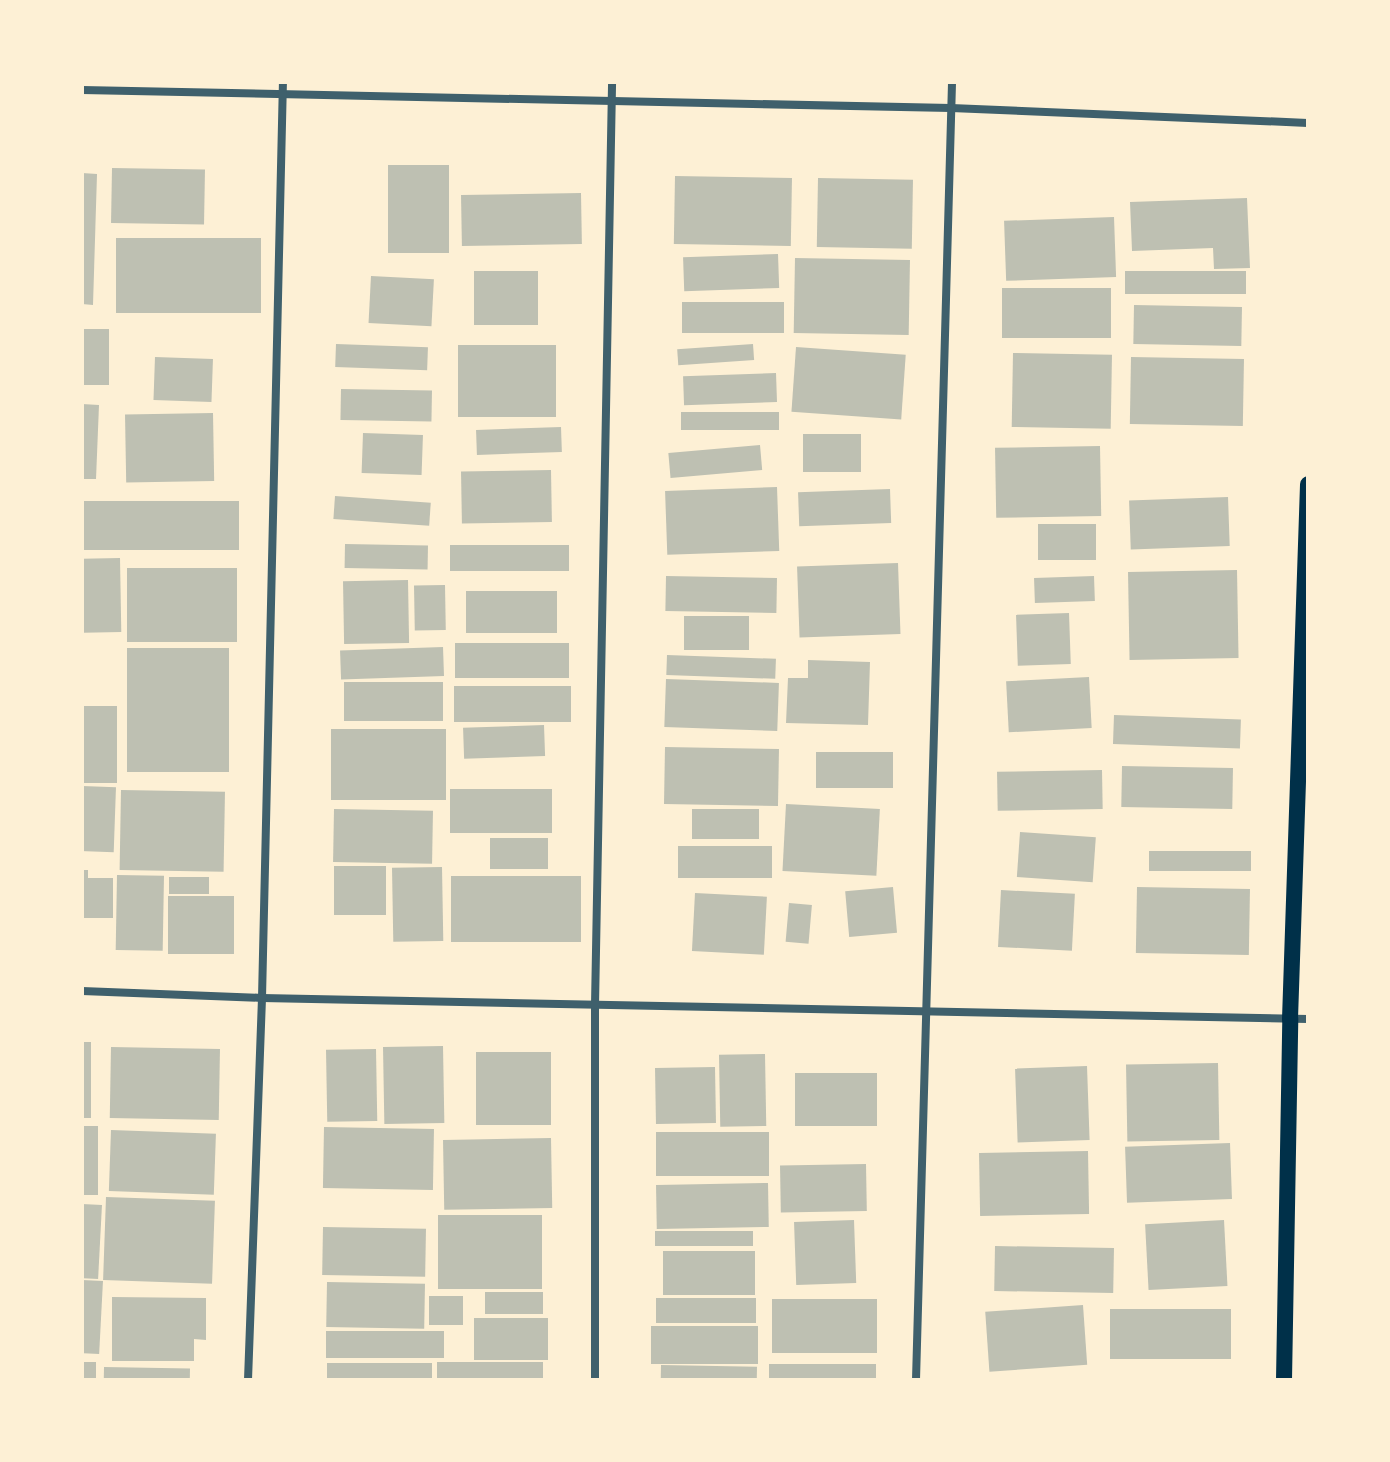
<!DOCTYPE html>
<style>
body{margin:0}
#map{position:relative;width:1390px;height:1462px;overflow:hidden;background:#fdf0d5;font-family:"Source Sans 3",sans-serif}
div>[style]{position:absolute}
.building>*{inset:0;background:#bec0b2;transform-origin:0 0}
.minor>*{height:8px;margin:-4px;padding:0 4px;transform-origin:4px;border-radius:4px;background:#3f606c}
.secondary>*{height:16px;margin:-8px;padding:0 8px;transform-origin:8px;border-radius:8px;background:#003049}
span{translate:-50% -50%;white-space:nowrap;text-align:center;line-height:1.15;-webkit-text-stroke:6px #fdf0d5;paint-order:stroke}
.frame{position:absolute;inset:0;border:84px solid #fdf0d5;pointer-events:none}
</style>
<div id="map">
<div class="building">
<div style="left:388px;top:165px;width:61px;height:88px"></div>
<div style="left:112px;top:168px;width:93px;height:55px;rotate:1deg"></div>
<div style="clip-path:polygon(82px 173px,97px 174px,93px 305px,82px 304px)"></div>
<div style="left:675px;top:176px;width:117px;height:68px;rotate:1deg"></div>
<div style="left:818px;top:178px;width:95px;height:69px;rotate:1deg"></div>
<div style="left:581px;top:193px;width:51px;height:120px;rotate:89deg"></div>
<div style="clip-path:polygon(1247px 198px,1250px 268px,1214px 269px,1213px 248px,1132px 251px,1130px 202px)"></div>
<div style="left:1114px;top:217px;width:60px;height:110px;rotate:88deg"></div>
<div style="left:261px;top:238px;width:75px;height:145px;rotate:90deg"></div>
<div style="left:778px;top:254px;width:34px;height:95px;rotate:88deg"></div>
<div style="left:795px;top:258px;width:115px;height:75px;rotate:1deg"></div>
<div style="left:474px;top:271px;width:64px;height:54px"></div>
<div style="left:1246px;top:271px;width:23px;height:121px;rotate:90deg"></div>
<div style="left:371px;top:276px;width:63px;height:47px;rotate:3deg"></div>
<div style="left:1111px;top:288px;width:50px;height:109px;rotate:90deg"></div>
<div style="left:682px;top:302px;width:102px;height:31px"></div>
<div style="left:1134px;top:305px;width:108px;height:39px;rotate:1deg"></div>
<div style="left:82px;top:329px;width:27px;height:56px"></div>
<div style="left:336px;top:344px;width:92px;height:23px;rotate:2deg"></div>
<div style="left:753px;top:344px;width:16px;height:76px;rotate:86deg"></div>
<div style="left:556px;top:345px;width:72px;height:98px;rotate:90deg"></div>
<div style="left:796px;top:347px;width:110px;height:65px;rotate:4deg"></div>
<div style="left:1013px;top:353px;width:99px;height:74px;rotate:1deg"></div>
<div style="left:155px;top:357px;width:58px;height:43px;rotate:2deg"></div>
<div style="left:1131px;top:357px;width:113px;height:67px;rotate:1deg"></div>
<div style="left:776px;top:373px;width:29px;height:93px;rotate:88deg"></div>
<div style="left:341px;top:389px;width:91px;height:31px;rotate:1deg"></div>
<div style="clip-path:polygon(82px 404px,99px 405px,96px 479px,82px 479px)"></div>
<div style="left:779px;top:412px;width:18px;height:98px;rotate:90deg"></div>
<div style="left:213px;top:413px;width:68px;height:88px;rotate:89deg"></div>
<div style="left:561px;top:427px;width:25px;height:85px;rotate:88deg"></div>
<div style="left:363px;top:433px;width:60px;height:40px;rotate:2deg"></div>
<div style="left:861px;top:434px;width:38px;height:58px;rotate:90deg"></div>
<div style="left:760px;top:445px;width:25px;height:92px;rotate:85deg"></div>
<div style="left:1100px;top:446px;width:70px;height:105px;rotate:89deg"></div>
<div style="left:551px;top:470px;width:52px;height:90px;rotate:89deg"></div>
<div style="left:777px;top:487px;width:64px;height:112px;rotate:88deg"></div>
<div style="left:890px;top:489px;width:34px;height:92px;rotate:88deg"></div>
<div style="left:335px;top:496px;width:96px;height:23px;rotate:4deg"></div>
<div style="left:1228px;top:497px;width:49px;height:99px;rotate:88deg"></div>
<div style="left:82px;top:501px;width:157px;height:49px"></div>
<div style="left:1096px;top:524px;width:36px;height:58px;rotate:90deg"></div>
<div style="left:345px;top:544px;width:83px;height:24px;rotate:1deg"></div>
<div style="left:450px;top:545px;width:119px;height:26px"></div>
<div style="left:120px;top:558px;width:74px;height:38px;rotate:89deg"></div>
<div style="left:898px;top:563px;width:71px;height:101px;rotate:88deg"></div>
<div style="left:237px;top:568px;width:74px;height:110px;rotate:90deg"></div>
<div style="left:1237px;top:570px;width:88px;height:109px;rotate:89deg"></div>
<div style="left:666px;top:576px;width:111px;height:35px;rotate:1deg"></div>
<div style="left:1094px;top:576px;width:25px;height:60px;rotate:88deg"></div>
<div style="left:408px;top:580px;width:63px;height:65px;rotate:89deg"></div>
<div style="left:445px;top:585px;width:45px;height:31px;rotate:89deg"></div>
<div style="left:466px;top:591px;width:91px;height:42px"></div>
<div style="left:1069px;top:613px;width:51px;height:53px;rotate:88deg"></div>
<div style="left:684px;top:616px;width:65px;height:34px"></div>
<div style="left:455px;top:643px;width:114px;height:35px"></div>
<div style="left:443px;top:647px;width:29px;height:103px;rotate:88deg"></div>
<div style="left:229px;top:648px;width:124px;height:102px;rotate:90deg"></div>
<div style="left:667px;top:655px;width:109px;height:20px;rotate:2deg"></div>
<div style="clip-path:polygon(808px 660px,870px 662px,868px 725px,786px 723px,788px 678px,808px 678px)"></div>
<div style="left:1089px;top:677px;width:51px;height:83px;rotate:87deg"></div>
<div style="left:666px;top:679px;width:113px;height:48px;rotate:2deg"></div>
<div style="left:344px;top:682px;width:99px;height:39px"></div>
<div style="left:454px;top:686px;width:117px;height:36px"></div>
<div style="left:82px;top:706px;width:35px;height:77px"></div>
<div style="left:1114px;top:715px;width:127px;height:29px;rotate:2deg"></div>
<div style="left:544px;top:725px;width:31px;height:81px;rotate:88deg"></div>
<div style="left:331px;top:729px;width:115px;height:71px"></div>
<div style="left:665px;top:747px;width:114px;height:57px;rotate:1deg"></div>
<div style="left:816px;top:752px;width:77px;height:36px"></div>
<div style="left:1122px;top:766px;width:111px;height:41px;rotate:1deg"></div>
<div style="left:1102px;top:770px;width:39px;height:105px;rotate:89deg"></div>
<div style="left:82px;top:786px;width:34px;height:65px;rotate:2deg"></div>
<div style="left:450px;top:789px;width:102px;height:44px"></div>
<div style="left:121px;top:790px;width:104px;height:80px;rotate:1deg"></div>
<div style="left:786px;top:804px;width:94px;height:67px;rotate:3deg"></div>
<div style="left:334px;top:809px;width:99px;height:53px;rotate:1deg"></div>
<div style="left:692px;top:809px;width:67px;height:30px"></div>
<div style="left:1020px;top:832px;width:76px;height:45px;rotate:4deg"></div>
<div style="left:490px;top:838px;width:58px;height:31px"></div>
<div style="left:678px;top:846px;width:94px;height:32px"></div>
<div style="left:1251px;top:851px;width:20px;height:102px;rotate:90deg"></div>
<div style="left:334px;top:866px;width:52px;height:49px"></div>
<div style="left:442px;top:867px;width:74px;height:50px;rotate:89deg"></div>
<div style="clip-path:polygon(82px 870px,88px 870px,88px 878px,113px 878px,113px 918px,82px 918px)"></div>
<div style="left:117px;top:875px;width:47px;height:75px;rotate:1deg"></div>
<div style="left:451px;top:876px;width:130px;height:66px"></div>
<div style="left:169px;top:877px;width:40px;height:17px"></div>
<div style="left:893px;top:887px;width:46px;height:48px;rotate:85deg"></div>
<div style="left:1137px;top:887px;width:113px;height:66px;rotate:1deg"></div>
<div style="left:1001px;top:890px;width:74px;height:57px;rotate:3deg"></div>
<div style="left:695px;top:893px;width:72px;height:58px;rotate:3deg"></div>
<div style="left:168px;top:896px;width:66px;height:58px"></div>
<div style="left:789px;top:903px;width:23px;height:39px;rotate:5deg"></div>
<div style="left:82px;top:1042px;width:9px;height:76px"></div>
<div style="left:443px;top:1046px;width:77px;height:60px;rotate:89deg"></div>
<div style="left:111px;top:1047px;width:109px;height:71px;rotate:1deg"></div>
<div style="left:376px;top:1049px;width:72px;height:50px;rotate:89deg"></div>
<div style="left:476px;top:1052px;width:75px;height:73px"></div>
<div style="left:765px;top:1054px;width:72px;height:46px;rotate:89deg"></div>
<div style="left:1218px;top:1063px;width:77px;height:92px;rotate:89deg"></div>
<div style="left:1087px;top:1066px;width:74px;height:72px;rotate:88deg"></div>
<div style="left:715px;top:1067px;width:56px;height:60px;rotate:89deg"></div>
<div style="left:795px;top:1073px;width:82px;height:53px"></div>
<div style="left:82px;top:1126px;width:16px;height:69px"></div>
<div style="left:324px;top:1127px;width:110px;height:61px;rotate:1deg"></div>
<div style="left:111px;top:1130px;width:105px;height:61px;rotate:2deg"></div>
<div style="left:769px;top:1132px;width:44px;height:113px;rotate:90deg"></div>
<div style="left:551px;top:1138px;width:70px;height:108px;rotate:89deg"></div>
<div style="left:1230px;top:1143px;width:56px;height:105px;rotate:88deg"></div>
<div style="left:1088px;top:1151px;width:63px;height:109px;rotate:89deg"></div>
<div style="left:866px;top:1164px;width:47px;height:86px;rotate:89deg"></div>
<div style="left:768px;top:1183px;width:44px;height:112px;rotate:89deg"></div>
<div style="left:106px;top:1197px;width:109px;height:83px;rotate:2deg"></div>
<div style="left:82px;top:1204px;width:20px;height:74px;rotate:3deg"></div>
<div style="left:438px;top:1215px;width:104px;height:74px"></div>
<div style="left:854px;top:1220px;width:63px;height:60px;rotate:88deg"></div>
<div style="left:1224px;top:1220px;width:66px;height:79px;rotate:87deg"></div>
<div style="left:323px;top:1227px;width:103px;height:48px;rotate:1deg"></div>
<div style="left:655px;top:1231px;width:98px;height:15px"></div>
<div style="left:995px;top:1246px;width:119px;height:45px;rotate:1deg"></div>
<div style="left:663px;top:1251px;width:92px;height:44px"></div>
<div style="left:82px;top:1280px;width:21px;height:73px;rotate:3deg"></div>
<div style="left:327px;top:1282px;width:98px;height:45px;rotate:1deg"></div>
<div style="left:543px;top:1292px;width:22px;height:58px;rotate:90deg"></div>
<div style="left:429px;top:1296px;width:34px;height:29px"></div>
<div style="clip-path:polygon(112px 1297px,206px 1298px,206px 1340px,194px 1339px,194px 1361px,112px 1361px)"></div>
<div style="left:656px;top:1298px;width:100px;height:25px"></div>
<div style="left:772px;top:1299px;width:105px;height:54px"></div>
<div style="left:1083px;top:1305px;width:60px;height:98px;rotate:86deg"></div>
<div style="left:1231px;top:1309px;width:50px;height:121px;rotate:90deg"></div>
<div style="left:548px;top:1318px;width:42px;height:74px;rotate:90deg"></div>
<div style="left:651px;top:1326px;width:107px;height:38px"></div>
<div style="left:326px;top:1331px;width:118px;height:27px"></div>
<div style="left:82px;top:1362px;width:14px;height:18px"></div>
<div style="left:437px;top:1362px;width:106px;height:18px"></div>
<div style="left:327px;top:1363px;width:105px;height:17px"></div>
<div style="left:876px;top:1364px;width:16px;height:107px;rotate:90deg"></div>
<div style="left:661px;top:1365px;width:96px;height:15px;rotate:1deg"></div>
<div style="left:104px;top:1367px;width:86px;height:13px;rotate:1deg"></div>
</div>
<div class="minor">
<div style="left:82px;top:90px;width:869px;rotate:1.19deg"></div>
<div style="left:951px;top:108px;width:357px;rotate:2.4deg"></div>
<div style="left:82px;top:991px;width:180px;rotate:2.2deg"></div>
<div style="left:262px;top:998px;width:1046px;rotate:1.15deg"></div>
<div style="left:248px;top:1380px;width:382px;rotate:-87.9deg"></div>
<div style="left:262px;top:998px;width:916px;rotate:-88.69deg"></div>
<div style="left:595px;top:1380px;width:375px;rotate:-90deg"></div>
<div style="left:595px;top:1005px;width:923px;rotate:-88.94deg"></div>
<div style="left:916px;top:1380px;width:1298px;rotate:-88.41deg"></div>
</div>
<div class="secondary">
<div style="left:1284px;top:1380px;width:361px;rotate:-89deg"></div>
<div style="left:1290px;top:1019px;width:535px;rotate:-88.07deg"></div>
</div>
<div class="frame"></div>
</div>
